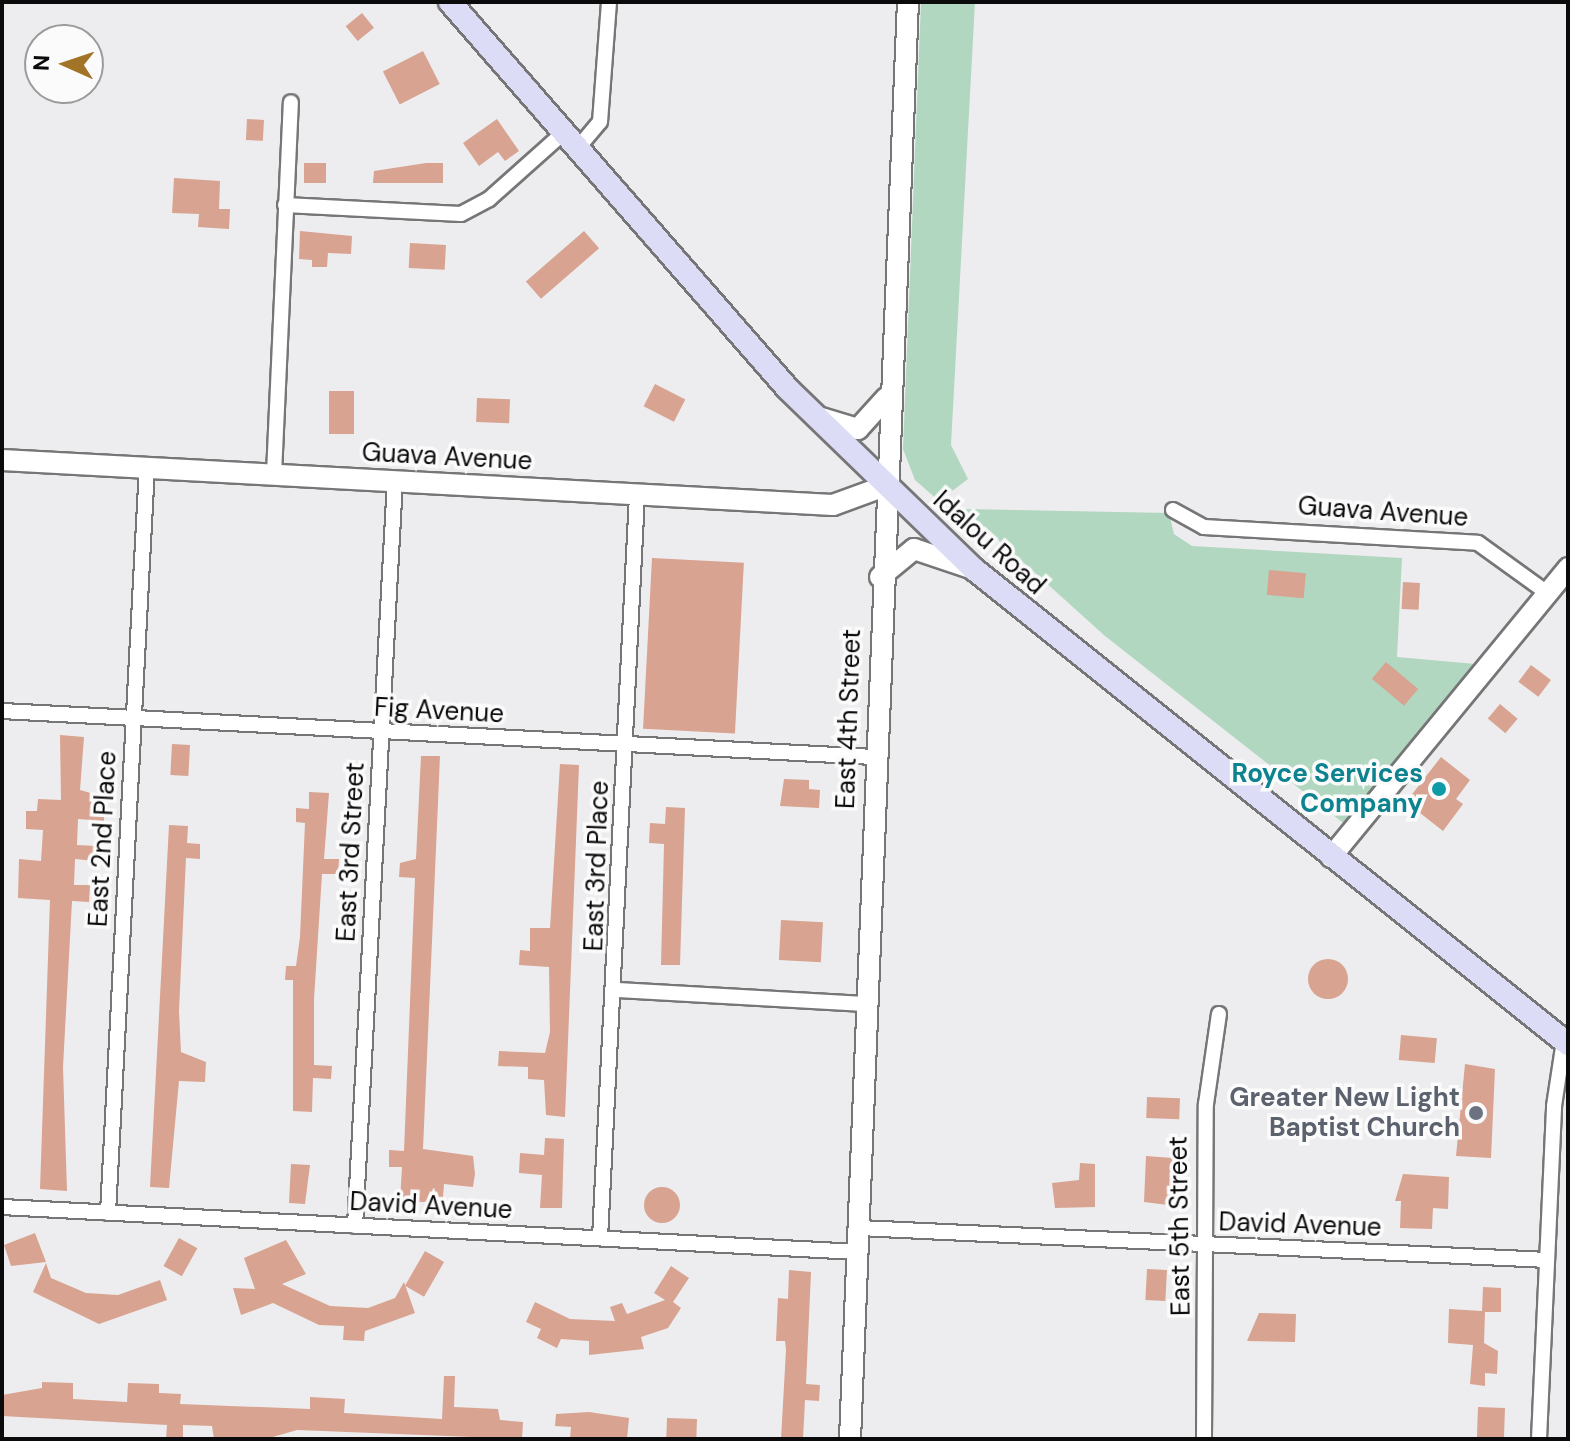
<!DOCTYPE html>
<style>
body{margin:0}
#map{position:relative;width:1570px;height:1441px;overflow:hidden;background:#ededef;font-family:"DM Sans",sans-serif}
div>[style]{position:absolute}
.green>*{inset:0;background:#b2d7c0}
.building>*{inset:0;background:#d8a391;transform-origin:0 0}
.round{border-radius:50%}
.roads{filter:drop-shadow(2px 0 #767677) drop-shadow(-2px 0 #767677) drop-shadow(0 2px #767677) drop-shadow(0 -2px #767677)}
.street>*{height:14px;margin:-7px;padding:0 7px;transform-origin:7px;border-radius:7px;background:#fff}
.secondary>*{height:20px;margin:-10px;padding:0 10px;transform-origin:10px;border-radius:10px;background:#fff}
.primary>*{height:22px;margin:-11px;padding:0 11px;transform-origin:11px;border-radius:11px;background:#dcdcf6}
.dots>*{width:22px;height:22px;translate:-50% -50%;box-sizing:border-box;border:4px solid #fbfbfc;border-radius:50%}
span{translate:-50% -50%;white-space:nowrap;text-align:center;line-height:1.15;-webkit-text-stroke:7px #fbfbfc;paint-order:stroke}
.street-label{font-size:26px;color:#0b0b0c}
.culture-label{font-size:26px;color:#0d838f;font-weight:700}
.right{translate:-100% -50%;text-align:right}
.worship-label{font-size:26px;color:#5b616d;font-weight:700}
.frame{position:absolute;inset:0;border:4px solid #0b0b0c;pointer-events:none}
.north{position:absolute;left:24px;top:24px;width:80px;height:80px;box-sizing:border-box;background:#fbfbfc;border:2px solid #9b9b9c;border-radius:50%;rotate:273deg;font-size:22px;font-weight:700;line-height:32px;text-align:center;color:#0b0b0c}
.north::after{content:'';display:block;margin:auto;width:28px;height:36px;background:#a27427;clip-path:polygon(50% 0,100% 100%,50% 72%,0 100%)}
</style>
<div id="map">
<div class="green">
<div style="clip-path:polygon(921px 2px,975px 2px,951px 445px,968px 479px,939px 501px,915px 480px,903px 449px)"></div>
<div style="clip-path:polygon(964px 509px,1169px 513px,1174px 534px,1192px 546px,1402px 558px,1397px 657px,1498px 666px,1374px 821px,1347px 826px,1105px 636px)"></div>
</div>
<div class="building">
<div style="left:362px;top:13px;width:19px;height:21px;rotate:51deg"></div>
<div style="left:423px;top:51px;width:37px;height:45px;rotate:63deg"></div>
<div style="left:247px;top:119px;width:17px;height:21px;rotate:3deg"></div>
<div style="clip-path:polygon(497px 119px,519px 151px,505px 161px,498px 152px,479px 166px,463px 143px)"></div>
<div style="left:304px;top:163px;width:22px;height:20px"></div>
<div style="clip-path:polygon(426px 163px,443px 163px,443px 183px,373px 183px,374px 171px)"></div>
<div style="clip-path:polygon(174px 178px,220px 181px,219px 209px,230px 209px,229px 229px,198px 227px,199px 214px,172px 213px)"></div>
<div style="clip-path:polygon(300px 231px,352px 236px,351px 254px,328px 253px,327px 267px,312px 267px,312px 260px,299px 259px)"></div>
<div style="left:584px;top:231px;width:23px;height:77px;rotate:49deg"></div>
<div style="left:410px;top:243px;width:36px;height:25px;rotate:3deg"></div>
<div style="left:655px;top:384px;width:34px;height:25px;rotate:27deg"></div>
<div style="left:329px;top:391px;width:25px;height:43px"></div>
<div style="left:477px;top:398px;width:33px;height:24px;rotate:2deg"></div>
<div style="left:652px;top:558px;width:92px;height:171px;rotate:3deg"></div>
<div style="left:1269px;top:570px;width:37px;height:25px;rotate:5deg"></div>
<div style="left:1403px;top:582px;width:17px;height:27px;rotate:3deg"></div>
<div style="left:1386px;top:662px;width:42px;height:22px;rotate:40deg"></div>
<div style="left:1531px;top:665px;width:25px;height:21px;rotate:37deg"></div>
<div style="left:1500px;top:704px;width:23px;height:19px;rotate:40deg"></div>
<div style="clip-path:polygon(60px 735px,84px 737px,80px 790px,105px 797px,104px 821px,78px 819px,77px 845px,96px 846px,95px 861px,75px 859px,74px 885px,90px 885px,89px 902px,72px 901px,63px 1067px,67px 1191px,40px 1189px,50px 900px,18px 898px,19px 859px,41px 861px,43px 830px,26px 829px,26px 811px,37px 811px,38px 799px,61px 800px)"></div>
<div style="left:172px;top:744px;width:18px;height:31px;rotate:3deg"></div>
<div style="clip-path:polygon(421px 756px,440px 756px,423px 1149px,473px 1156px,475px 1174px,473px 1187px,444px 1184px,443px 1197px,424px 1202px,400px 1201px,402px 1167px,389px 1167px,389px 1150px,404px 1151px,415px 878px,399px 877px,400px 863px,416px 859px)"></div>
<div style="clip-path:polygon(1441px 757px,1470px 780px,1456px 799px,1463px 804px,1443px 831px,1406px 802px)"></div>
<div style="clip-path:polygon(560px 764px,579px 765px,565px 1117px,546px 1115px,544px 1080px,528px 1079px,528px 1067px,498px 1066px,499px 1051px,545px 1053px,550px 1032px,549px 967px,519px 965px,520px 950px,530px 951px,530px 928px,550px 928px)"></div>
<div style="clip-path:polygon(784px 779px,809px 780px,809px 789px,820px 790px,819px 808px,780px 806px)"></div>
<div style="clip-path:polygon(309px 792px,329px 793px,324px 859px,339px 859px,338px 874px,322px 874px,314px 999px,314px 1065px,332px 1066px,331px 1079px,313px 1078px,312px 1112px,293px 1111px,293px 980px,285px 980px,286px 966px,296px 966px,300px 937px,305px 823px,296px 822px,296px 808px,309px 809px)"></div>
<div style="clip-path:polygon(666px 807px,685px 808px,680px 965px,661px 965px,664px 844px,649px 843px,650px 823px,665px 824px)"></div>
<div style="clip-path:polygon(169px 825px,188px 826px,187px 843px,200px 844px,200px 859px,186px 858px,179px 1011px,181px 1052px,206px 1062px,205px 1082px,179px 1081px,169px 1188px,150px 1187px)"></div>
<div style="left:781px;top:920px;width:42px;height:40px;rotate:3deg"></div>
<div class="round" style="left:1308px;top:959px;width:40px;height:40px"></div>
<div style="left:1401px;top:1035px;width:36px;height:25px;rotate:5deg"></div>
<div style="clip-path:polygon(1465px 1064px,1495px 1069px,1491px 1158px,1456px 1156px)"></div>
<div style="left:1147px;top:1097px;width:33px;height:21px;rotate:2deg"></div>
<div style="clip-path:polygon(545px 1138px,564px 1139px,562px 1208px,540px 1208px,542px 1175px,519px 1173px,520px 1153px,544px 1155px)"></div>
<div style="clip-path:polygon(1146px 1156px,1173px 1158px,1176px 1206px,1144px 1202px)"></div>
<div style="clip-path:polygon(1080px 1163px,1095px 1164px,1095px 1207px,1055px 1208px,1052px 1183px,1079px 1180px)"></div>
<div style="clip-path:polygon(291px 1164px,310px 1165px,305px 1204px,289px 1203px)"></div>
<div style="clip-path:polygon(1403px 1174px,1449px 1177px,1448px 1209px,1433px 1208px,1432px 1229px,1400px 1228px,1401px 1201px,1395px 1201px)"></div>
<div class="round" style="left:644px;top:1187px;width:36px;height:36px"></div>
<div style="clip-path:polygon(35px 1233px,46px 1262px,11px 1266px,4px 1245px)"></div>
<div style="left:179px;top:1238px;width:21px;height:32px;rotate:29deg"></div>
<div style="clip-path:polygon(286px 1240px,306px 1274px,282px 1284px,330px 1306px,368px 1308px,395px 1298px,404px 1282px,415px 1313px,365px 1331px,364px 1341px,343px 1340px,344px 1326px,319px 1325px,273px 1303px,241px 1315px,233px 1288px,255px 1289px,244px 1258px)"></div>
<div style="left:425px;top:1251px;width:22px;height:40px;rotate:30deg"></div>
<div style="clip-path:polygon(46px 1263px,51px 1278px,86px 1293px,118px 1295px,160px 1280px,167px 1300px,99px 1324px,33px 1292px)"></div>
<div style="clip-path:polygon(671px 1266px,689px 1278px,673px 1302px,681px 1308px,668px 1328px,641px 1337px,644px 1349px,589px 1355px,589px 1341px,561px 1339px,557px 1348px,537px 1338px,541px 1329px,526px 1322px,535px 1302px,570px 1319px,615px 1321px,610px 1307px,622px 1303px,627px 1314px,665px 1300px,654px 1293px)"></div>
<div style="left:1147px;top:1269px;width:20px;height:31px;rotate:3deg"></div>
<div style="clip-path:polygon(789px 1270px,811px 1272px,806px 1384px,820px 1385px,819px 1401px,805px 1400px,803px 1439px,781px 1439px,786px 1350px,785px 1341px,776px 1341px,778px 1298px,788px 1299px)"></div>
<div style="clip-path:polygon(1483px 1287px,1501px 1288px,1501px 1312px,1485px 1312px,1484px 1343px,1498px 1351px,1497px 1374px,1485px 1373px,1485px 1386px,1470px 1384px,1473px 1345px,1448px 1343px,1449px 1309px,1482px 1311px)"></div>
<div style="clip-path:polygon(1259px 1313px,1296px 1314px,1295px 1342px,1247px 1341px)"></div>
<div style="clip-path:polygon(444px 1376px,455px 1376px,454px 1407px,498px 1409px,500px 1420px,523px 1422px,522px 1439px,297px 1430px,266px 1439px,214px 1439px,212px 1426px,183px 1425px,183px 1439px,166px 1439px,167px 1425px,2px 1416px,2px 1395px,42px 1388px,42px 1382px,73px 1383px,73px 1399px,127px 1402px,128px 1383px,159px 1384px,159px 1393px,181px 1394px,180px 1404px,310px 1409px,310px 1397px,345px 1399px,344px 1413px,442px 1419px)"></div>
<div style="left:1478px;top:1407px;width:27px;height:32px;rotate:2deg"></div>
<div style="clip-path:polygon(589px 1412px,629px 1418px,627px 1439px,570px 1439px,571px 1427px,555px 1426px,556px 1414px)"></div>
<div style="left:667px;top:1418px;width:30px;height:21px;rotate:2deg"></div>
</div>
<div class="roads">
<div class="street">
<div style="left:577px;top:149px;width:35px;rotate:-50deg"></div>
<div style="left:600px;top:122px;width:120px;rotate:-85.7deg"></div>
<div style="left:285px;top:205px;width:176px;rotate:2.9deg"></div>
<div style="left:461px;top:214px;width:32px;rotate:-28deg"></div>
<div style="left:489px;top:199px;width:98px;rotate:-41.7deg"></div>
<div style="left:274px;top:474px;width:372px;rotate:-87.4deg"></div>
<div style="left:1173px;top:510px;width:35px;rotate:29deg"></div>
<div style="left:1204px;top:527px;width:274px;rotate:3.3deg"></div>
<div style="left:1478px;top:543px;width:84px;rotate:35.8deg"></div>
<div style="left:2px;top:711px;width:872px;rotate:3.02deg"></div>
<div style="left:616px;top:990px;width:251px;rotate:3.2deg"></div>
<div style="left:2px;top:1207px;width:857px;rotate:3.01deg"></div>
<div style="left:108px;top:1213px;width:747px;rotate:-87.01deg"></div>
<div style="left:355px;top:1226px;width:747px;rotate:-86.93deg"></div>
<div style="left:859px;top:1228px;width:689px;rotate:2.66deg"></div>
<div style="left:600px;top:1238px;width:743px;rotate:-87.15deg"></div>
<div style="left:1204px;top:1439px;width:335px;rotate:-89.7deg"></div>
<div style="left:1206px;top:1104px;width:91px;rotate:-81.8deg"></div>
<div style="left:1539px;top:1439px;width:333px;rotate:-87.4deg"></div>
<div style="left:1554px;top:1106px;width:66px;rotate:-81.3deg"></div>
</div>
<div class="secondary">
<div style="left:815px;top:416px;width:45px;rotate:16.8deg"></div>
<div style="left:858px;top:429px;width:42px;rotate:-47.9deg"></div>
<div style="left:2px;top:460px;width:832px;rotate:3.1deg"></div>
<div style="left:833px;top:505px;width:55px;rotate:-20.1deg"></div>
<div style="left:880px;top:577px;width:44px;rotate:-39.5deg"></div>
<div style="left:914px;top:549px;width:62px;rotate:18.7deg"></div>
<div style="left:1331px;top:857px;width:374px;rotate:-50.6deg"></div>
<div style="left:850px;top:1439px;width:1438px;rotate:-87.69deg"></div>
</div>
<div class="primary">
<div style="left:450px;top:2px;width:514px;rotate:48.87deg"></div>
<div style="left:788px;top:389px;width:260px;rotate:44.1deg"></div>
<div style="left:975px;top:570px;width:759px;rotate:38.64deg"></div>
</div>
</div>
<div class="dots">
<div style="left:1439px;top:789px;background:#0f9aa8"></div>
<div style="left:1476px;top:1113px;background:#6b7280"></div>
</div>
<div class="street-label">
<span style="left:447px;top:457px;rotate:3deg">Guava Avenue</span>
<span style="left:1383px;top:512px;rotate:4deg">Guava Avenue</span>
<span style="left:989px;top:543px;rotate:42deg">Idalou Road</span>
<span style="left:439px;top:711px;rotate:3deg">Fig Avenue</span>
<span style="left:849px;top:719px;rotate:-88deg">East 4th Street</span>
<span style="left:103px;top:839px;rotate:-87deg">East 2nd Place</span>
<span style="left:351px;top:852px;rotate:-87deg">East 3rd Street</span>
<span style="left:597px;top:866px;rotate:-88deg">East 3rd Place</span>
<span style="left:431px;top:1206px;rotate:3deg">David Avenue</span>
<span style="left:1300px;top:1225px;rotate:2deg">David Avenue</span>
<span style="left:1180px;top:1226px;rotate:-91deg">East 5th Street</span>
</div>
<div class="culture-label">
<span class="right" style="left:1423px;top:789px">Royce Services<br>Company</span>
</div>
<div class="worship-label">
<span class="right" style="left:1460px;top:1113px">Greater New Light<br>Baptist Church</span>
</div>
<div class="frame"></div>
<div class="north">N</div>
</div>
